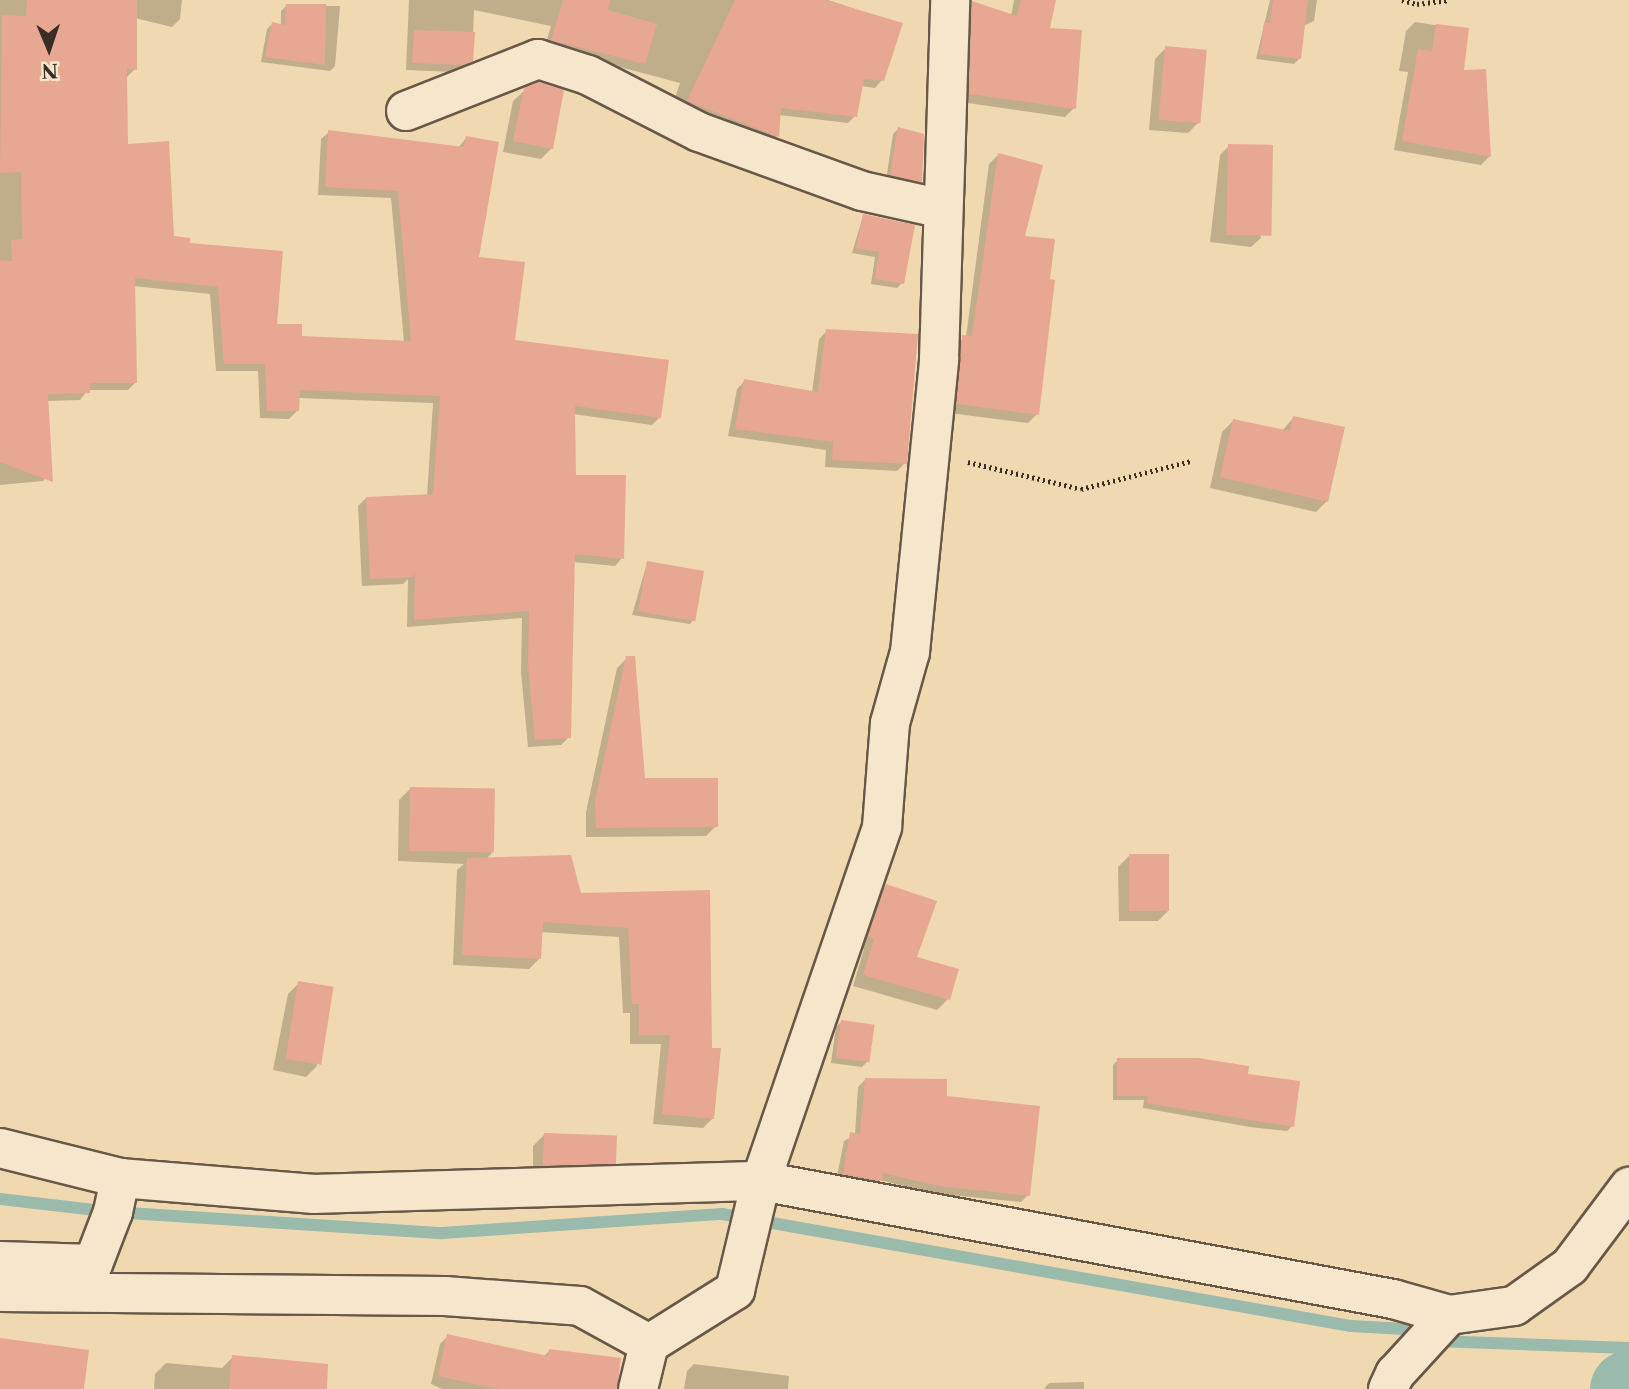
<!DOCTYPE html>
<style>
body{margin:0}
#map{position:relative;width:1629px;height:1389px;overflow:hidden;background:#f0d9b0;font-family:"Libre Caslon Text",serif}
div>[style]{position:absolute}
.shadow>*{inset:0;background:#0003}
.stream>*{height:12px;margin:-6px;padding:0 6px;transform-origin:6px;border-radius:6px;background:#9abaac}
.river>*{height:77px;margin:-38.5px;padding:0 38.5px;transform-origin:38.5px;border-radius:38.5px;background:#9abaac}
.building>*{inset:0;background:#e8a793;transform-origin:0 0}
.path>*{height:4.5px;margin-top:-2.25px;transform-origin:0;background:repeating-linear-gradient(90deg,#3a2d26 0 2px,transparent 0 5.5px)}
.roads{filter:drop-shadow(2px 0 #685848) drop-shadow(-2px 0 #685848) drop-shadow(0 2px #685848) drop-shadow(0 -2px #685848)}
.street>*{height:38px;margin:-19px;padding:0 19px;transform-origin:19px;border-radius:19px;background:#f5e6cc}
span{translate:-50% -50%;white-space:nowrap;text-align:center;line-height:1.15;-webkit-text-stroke:5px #f5e6cc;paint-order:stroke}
.north{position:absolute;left:14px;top:14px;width:70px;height:70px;-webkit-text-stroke:5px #f5e6cc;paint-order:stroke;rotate:178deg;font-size:19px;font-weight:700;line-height:28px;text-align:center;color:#3a2d26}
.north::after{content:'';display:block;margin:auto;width:24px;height:32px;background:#3a2d26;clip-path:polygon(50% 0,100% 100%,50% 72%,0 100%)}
</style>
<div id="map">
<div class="shadow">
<div style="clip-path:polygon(0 0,182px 0,180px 19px,172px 27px,135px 18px,135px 69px,127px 77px,126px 145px,173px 237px,188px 245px,275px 326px,300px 338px,404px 342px,391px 198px,318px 195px,321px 139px,329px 132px,458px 148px,467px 137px,477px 258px,513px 341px,660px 417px,652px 425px,573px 414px,574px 477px,622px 558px,615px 566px,573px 562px,569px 737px,561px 745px,528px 747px,521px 672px,522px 618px,407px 627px,408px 579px,403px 584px,362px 586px,358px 506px,366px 498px,427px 496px,433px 403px,298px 398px,297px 411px,289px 419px,260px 418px,258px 371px,216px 371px,210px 294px,133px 286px,136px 382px,128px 390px,88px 390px,80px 400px,46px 401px,51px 473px,43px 481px,0 485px)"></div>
<div style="clip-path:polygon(409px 0,828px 0,901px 24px,882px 80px,875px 88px,861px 86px,855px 116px,848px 123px,779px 115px,777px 136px,770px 143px,673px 104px,680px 83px,545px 47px,551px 26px,474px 10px,472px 60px,464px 68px,454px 72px,406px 70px)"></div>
<div style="clip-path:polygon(1014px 0,1054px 0,1048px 29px,1074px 108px,1065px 117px,961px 102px,964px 12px,973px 3px,1011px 16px)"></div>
<div style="clip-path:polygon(1270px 0,1317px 0,1314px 21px,1303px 26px,1299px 59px,1294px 64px,1256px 59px)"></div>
<div style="clip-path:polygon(286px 6px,340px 6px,335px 66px,330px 71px,261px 62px,267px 29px,272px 24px,281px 26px,281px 11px)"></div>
<div style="clip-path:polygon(1415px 22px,1467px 30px,1462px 72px,1485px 70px,1489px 157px,1481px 165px,1394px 150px,1408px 72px,1399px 71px,1406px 31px)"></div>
<div style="clip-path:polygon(1166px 48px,1199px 122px,1188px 133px,1149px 130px,1155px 59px)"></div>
<div style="clip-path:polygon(525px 90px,552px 148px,541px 159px,503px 152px,513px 101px)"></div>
<div style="clip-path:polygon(898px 129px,921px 181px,916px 186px,886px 180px,893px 134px)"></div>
<div style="clip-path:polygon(1229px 146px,1261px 238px,1251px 247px,1210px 242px,1220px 155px)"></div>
<div style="clip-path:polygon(998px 155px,1023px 237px,1037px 414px,1028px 423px,949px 413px,953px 346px,966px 337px,989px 164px)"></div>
<div style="clip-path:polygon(863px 216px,902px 283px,897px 288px,871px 284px,875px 257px,852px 253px)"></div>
<div style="clip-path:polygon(827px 331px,905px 463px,897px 471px,825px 467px,826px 450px,728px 436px,737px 389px,745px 381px,812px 393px,819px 339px)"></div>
<div style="clip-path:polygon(1293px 418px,1327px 501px,1316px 512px,1210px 488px,1222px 432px,1233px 421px,1282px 431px)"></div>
<div style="clip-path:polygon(647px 563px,695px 618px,690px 624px,632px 615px)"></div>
<div style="clip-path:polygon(627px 658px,644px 780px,716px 826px,706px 836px,586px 837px,586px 812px,617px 668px)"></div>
<div style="clip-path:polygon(410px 789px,492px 853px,486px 859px,580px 895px,708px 891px,713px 1118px,703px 1128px,653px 1124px,661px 1044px,630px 1044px,630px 1013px,623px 1013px,619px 937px,540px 932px,539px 959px,529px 969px,453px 965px,457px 870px,464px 864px,398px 861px,399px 800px)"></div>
<div style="clip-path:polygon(1129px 856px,1169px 910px,1158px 921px,1119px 921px,1118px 867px)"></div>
<div style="clip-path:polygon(886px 886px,915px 958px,948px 999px,937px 1010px,853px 986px,864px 949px,858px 947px,875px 897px)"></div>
<div style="clip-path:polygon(299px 983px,317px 1066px,306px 1077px,273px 1070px,288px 994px)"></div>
<div style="clip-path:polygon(841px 1022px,867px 1062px,862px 1067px,831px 1063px,836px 1027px)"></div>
<div style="clip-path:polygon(1118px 1060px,1246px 1075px,1292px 1126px,1287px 1131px,1250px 1127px,1143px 1108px,1144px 1100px,1113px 1100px,1113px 1065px)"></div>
<div style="clip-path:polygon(866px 1079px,945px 1098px,1028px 1195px,1021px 1202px,931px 1193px,880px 1180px,873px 1188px,836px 1181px,844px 1141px,855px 1135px,858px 1087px)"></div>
<div style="clip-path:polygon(544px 1135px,615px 1163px,604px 1174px,533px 1176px,533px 1146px)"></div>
<div style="clip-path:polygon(448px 1336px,543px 1357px,549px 1351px,614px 1389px,442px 1389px,431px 1384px,440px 1344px)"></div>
<div style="clip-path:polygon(233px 1357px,320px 1389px,154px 1389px,155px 1374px,166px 1363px,222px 1368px)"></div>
<div style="clip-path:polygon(694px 1364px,789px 1376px,788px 1389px,684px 1389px,687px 1371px)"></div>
<div style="clip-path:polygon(1084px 1382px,1084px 1389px,1044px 1389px,1049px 1383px)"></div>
</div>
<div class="stream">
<div style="left:0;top:1199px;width:114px;rotate:6.6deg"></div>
<div style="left:113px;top:1212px;width:330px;rotate:3.7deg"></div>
<div style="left:442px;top:1233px;width:281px;rotate:-3.9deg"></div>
<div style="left:722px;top:1214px;width:639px;rotate:10.1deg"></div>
<div style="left:1351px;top:1326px;width:54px;rotate:3.2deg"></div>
<div style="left:1405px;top:1329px;width:32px;rotate:22deg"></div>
<div style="left:1435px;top:1341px;width:194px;rotate:2.1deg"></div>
</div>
<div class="river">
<div style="left:1628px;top:1389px;width:1px;rotate:-45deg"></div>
</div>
<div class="building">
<div style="clip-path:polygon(27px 0,137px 0,137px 70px,127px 69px,128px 144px,169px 141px,174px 236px,190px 238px,190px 243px,283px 251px,277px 324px,302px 324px,302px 336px,411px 341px,398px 191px,325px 187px,328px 130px,464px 147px,466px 136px,499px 142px,479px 257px,525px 262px,515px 340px,669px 360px,661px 418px,575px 406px,576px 475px,626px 475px,624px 559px,575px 554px,571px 738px,535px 740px,528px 664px,529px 611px,414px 620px,415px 571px,413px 577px,370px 579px,366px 497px,433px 494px,440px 396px,300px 390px,299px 411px,267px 411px,265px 364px,224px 364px,218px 287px,135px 278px,137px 383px,90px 383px,90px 393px,48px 394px,53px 482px,0 462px,0 260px,12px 261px,11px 240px,22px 239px,21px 172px,0 173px,2px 15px,26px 16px)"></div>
<div style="clip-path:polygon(563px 0,610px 0,608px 10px,657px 24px,645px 64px,551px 40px)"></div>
<div style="clip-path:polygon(735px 0,825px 0,903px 23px,884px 81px,864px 79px,857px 117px,781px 108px,779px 137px,687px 101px)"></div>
<div style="clip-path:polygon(1021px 0,1056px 0,1050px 28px,1082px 30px,1076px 109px,969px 94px,972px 1px,1017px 16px)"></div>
<div style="clip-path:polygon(1273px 0,1308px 0,1301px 59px,1260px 54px,1264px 22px,1270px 23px)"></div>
<div style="clip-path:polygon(286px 4px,326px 4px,325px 65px,265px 57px,272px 22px,285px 25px)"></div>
<div style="clip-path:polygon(1436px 24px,1469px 28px,1464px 70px,1486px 69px,1491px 157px,1402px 141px,1418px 49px,1432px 51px)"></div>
<div style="clip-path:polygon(414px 30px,475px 32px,473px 61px,462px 65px,412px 63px)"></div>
<div style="left:1165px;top:46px;width:42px;height:74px;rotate:5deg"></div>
<div style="clip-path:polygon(539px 82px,564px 90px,553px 149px,513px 141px,524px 88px)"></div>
<div style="clip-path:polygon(898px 127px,924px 134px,922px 182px,890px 175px)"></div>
<div style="left:1228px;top:144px;width:45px;height:91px;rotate:1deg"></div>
<div style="clip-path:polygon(998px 153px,1043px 165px,1025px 236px,1055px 239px,1050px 279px,1055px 280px,1039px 415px,956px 404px,962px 335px,972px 336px)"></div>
<div style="clip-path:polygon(863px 214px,915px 225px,904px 284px,875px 279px,879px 252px,856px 248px)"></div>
<div style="clip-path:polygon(826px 329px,918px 334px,907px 464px,832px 460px,833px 442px,735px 429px,744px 379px,818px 392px)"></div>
<div style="clip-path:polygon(1293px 416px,1345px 427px,1328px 502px,1220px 477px,1233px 419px,1290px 431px)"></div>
<div style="left:647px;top:561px;width:58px;height:51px;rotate:10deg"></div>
<div style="clip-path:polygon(626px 656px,635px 656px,645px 778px,718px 778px,718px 827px,596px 828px,595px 801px)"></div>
<div style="left:410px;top:787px;width:85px;height:64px;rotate:1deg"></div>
<div style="left:1129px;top:854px;width:40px;height:57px"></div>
<div style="clip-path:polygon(571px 855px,581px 893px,710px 890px,712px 1048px,721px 1048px,714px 1119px,662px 1114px,670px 1035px,639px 1035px,639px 1004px,632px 1004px,628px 928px,543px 922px,541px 959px,462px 955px,467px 858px)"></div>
<div style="clip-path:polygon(886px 884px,937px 901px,917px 957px,959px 969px,950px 1000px,863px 975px,874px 939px,868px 936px)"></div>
<div style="left:298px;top:981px;width:36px;height:79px;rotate:9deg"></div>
<div style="left:841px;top:1020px;width:34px;height:38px;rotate:8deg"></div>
<div style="clip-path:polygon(1117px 1058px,1198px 1058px,1249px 1066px,1248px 1074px,1300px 1081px,1294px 1127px,1147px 1103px,1148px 1096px,1117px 1096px)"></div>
<div style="clip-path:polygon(865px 1078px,947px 1079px,947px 1096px,1040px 1106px,1030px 1196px,939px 1186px,883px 1173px,882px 1181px,843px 1174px,850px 1132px,860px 1134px)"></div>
<div style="left:544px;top:1133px;width:73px;height:32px;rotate:2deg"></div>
<div style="clip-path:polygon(447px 1334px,548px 1356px,549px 1349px,621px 1358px,617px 1389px,498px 1389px,438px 1376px)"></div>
<div style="clip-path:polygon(0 1338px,89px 1350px,84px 1389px,0 1389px)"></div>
<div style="clip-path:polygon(232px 1355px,328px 1364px,327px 1389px,229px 1389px)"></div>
</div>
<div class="path">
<div style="left:1402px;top:0;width:16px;rotate:15deg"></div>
<div style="left:1417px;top:4px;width:33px;rotate:-7deg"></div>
<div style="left:968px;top:462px;width:116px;rotate:13.4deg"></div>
<div style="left:1081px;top:489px;width:114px;rotate:-14.3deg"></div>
</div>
<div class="roads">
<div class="street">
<div style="left:406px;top:111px;width:142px;rotate:-21.5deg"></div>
<div style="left:538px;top:59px;width:52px;rotate:17.7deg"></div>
<div style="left:588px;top:75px;width:125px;rotate:27.2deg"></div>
<div style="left:699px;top:132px;width:173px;rotate:19.9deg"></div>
<div style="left:862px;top:191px;width:83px;rotate:12.5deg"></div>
<div style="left:0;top:1148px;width:124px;rotate:14deg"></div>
<div style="left:120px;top:1178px;width:195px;rotate:4.7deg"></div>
<div style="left:314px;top:1194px;width:447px;rotate:-1.7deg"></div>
<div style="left:761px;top:1181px;width:643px;rotate:10.58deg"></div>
<div style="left:1393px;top:1299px;width:58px;rotate:15.9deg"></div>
<div style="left:1449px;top:1315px;width:66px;rotate:-7.9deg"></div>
<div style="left:1514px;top:1306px;width:69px;rotate:-35.5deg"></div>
<div style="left:1570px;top:1266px;width:99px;rotate:-53.2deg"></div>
<div style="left:0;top:1261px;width:93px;rotate:1.8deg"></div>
<div style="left:93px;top:1264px;width:56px;rotate:-69deg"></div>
<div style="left:113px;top:1212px;width:35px;rotate:-78deg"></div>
<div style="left:0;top:1292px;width:445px;rotate:0.5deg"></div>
<div style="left:445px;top:1296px;width:135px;rotate:4.2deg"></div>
<div style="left:580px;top:1306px;width:79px;rotate:28.8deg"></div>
<div style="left:649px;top:1344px;width:46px;rotate:103.7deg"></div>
<div style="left:649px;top:1344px;width:102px;rotate:-32.1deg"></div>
<div style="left:735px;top:1290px;width:112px;rotate:-76.6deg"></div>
<div style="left:761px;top:1181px;width:374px;rotate:-71.1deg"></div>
<div style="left:882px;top:827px;width:104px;rotate:-85.6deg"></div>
<div style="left:890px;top:723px;width:74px;rotate:-74.3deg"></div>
<div style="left:910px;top:652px;width:294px;rotate:-84.3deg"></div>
<div style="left:939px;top:359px;width:359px;rotate:-88.2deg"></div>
<div style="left:1388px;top:1389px;width:17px;rotate:-65deg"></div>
<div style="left:1395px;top:1374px;width:80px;rotate:-47.5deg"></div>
</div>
</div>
<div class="north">N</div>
</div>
